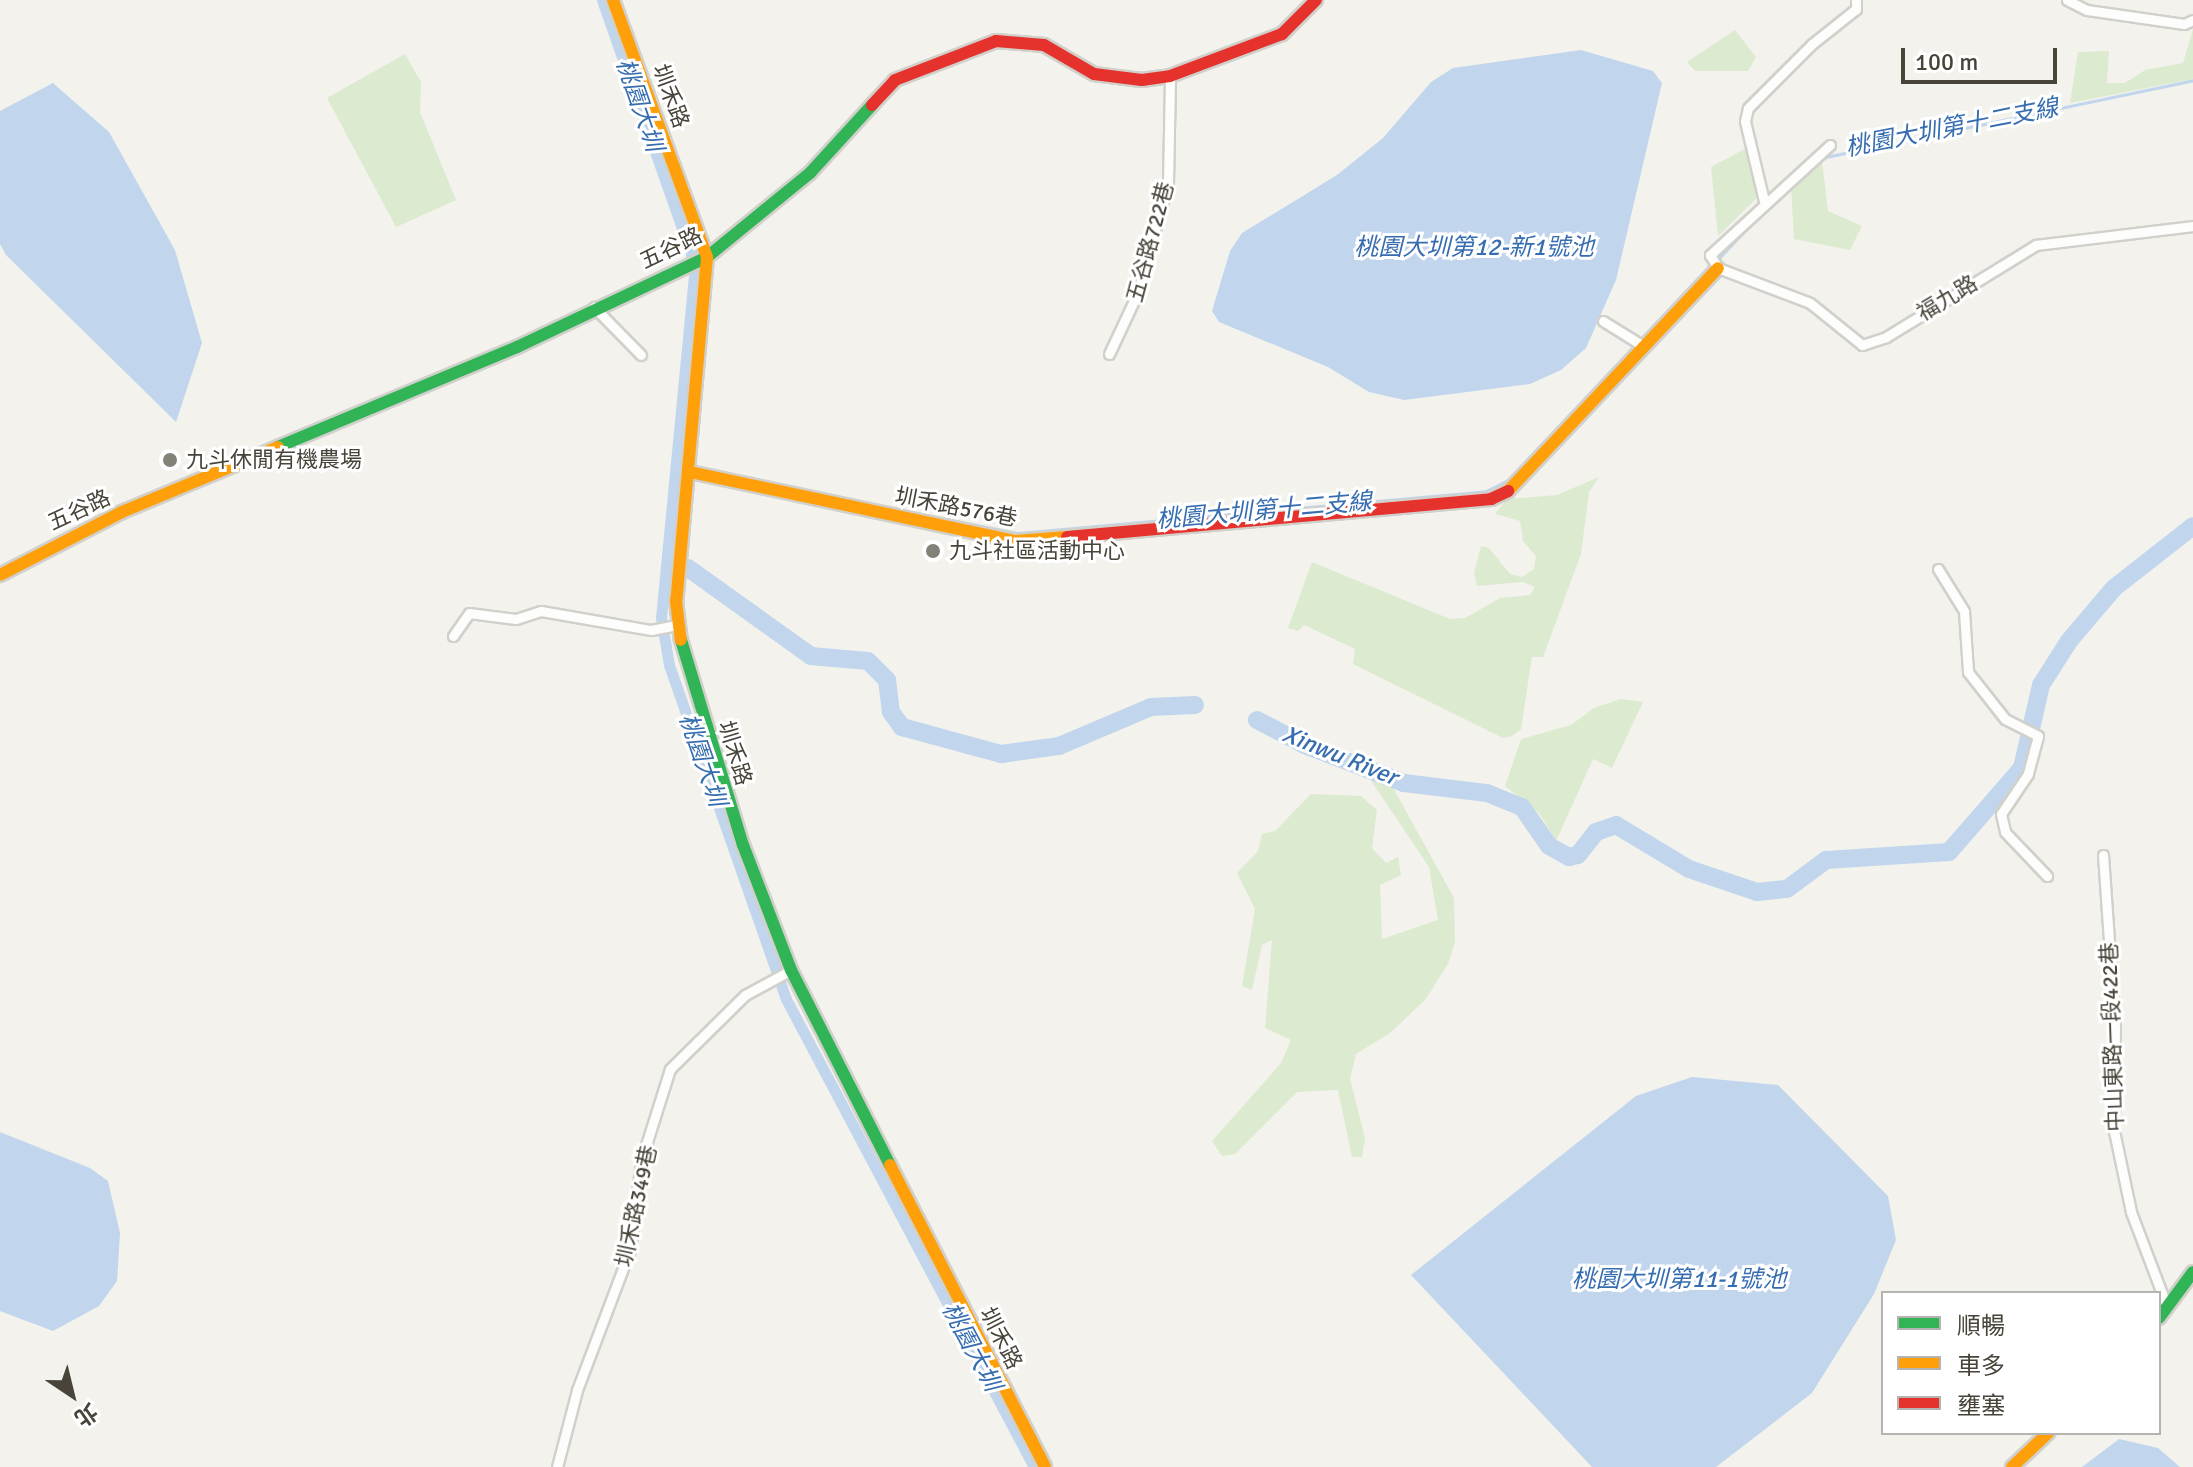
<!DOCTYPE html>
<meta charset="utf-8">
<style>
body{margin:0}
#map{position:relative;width:2193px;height:1467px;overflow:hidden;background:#f3f2ed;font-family:Signika,"Noto Sans TC",sans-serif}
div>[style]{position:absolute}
.green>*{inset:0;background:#dcebcf}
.water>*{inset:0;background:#c1d6ed}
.stream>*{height:3px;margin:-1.5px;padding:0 1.5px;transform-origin:1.5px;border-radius:1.5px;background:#c1d6ed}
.canal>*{height:11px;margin:-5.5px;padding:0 5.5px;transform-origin:5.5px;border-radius:5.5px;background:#c1d6ed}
.river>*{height:18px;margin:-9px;padding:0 9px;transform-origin:9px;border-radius:9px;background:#c1d6ed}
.roads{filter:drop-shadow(2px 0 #d1d0cb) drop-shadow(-2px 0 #d1d0cb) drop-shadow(0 2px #d1d0cb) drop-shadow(0 -2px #d1d0cb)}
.street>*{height:9px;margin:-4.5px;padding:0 4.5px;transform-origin:4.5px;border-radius:4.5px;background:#fdfdfc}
.fast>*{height:12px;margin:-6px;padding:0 6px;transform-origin:6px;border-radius:6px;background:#30b455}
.slow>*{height:12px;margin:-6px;padding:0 6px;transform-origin:6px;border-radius:6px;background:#ff9f0a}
.jam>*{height:12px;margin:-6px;padding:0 6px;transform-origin:6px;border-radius:6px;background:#e5322d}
.dots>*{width:22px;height:22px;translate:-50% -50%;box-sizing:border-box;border:4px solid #fff;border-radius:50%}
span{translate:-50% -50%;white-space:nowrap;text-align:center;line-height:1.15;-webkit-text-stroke:6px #fff;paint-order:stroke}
.street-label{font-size:22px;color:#484439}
.poi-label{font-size:22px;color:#484439}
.left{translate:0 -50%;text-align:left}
.water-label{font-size:24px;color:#366db0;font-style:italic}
.legend{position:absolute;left:1881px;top:1291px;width:280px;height:144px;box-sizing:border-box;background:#fff;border:2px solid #b6b4b0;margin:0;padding:10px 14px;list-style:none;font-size:24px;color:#484439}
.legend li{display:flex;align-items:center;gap:16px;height:40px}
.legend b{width:40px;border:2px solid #b6b4b0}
.north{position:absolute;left:32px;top:1355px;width:80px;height:80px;-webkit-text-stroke:6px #fff;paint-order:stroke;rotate:145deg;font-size:22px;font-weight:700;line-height:32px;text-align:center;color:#484439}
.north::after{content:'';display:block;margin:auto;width:28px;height:36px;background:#484439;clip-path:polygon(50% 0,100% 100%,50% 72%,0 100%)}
.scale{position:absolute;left:1901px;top:48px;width:156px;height:36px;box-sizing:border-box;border:4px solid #484439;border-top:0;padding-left:10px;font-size:24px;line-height:28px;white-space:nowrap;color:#484439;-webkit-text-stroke:6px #fff;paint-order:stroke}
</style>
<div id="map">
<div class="green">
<div style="clip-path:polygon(2193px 29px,2193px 79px,2070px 103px,2078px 52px,2109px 51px,2107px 83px,2125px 83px,2145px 70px,2183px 63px)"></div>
<div style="clip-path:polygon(1735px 30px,1756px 57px,1748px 71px,1695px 71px,1687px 62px)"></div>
<div style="clip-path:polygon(405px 54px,421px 82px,420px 112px,456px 200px,396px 227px,327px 98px)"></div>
<div style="clip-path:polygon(1752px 145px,1763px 192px,1718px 236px,1711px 167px)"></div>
<div style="clip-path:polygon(1822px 161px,1828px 211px,1862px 226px,1850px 250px,1794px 239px,1791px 187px)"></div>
<div style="clip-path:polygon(1599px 477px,1589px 492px,1581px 554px,1543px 657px,1532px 657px,1521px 729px,1512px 736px,1503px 738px,1353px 664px,1355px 649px,1304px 625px,1298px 631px,1288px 628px,1312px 562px,1450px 619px,1465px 618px,1500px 598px,1530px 595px,1535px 587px,1523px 582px,1477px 586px,1474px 573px,1481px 546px,1489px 548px,1510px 574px,1522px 577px,1534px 569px,1536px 556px,1523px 541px,1520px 521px,1495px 514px,1507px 499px,1557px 495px)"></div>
<div style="clip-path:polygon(1621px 699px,1643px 702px,1612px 768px,1593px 759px,1556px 841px,1539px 813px,1505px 786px,1521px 739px,1571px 725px,1594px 708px)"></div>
<div style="clip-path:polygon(1370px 779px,1391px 784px,1454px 898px,1455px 942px,1448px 964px,1425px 1000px,1390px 1033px,1356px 1054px,1350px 1079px,1365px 1138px,1362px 1157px,1352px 1157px,1338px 1090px,1297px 1092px,1235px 1154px,1222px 1156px,1212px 1141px,1281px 1063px,1291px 1040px,1265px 1028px,1272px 940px,1262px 945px,1252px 990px,1242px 986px,1255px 909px,1237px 873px,1258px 851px,1262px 834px,1275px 831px,1311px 794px,1361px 796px,1377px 810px,1372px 848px,1386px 863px,1398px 857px,1401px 875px,1380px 885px,1382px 939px,1438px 920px,1429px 867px)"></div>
</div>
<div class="water">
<div style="clip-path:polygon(1581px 50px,1653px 71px,1662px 83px,1616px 280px,1586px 348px,1561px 370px,1530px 384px,1404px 400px,1369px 392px,1328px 367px,1219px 322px,1212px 311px,1230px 251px,1242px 233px,1337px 175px,1383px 138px,1431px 82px,1453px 68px)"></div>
<div style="clip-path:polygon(53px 83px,109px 132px,175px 250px,202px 343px,176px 422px,6px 255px,0 244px,0 111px)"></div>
<div style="clip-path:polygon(1692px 1077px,1778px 1085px,1888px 1196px,1896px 1240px,1874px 1294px,1812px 1393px,1716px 1467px,1592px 1467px,1411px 1275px,1636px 1096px)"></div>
<div style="clip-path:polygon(0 1132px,90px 1168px,108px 1181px,120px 1233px,117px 1281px,99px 1306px,53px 1331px,0 1311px)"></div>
<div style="clip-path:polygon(2119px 1439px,2158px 1448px,2180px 1467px,2082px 1467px)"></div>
</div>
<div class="stream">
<div style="left:1821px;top:158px;width:380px;rotate:-11.8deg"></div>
<div style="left:1642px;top:340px;width:161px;rotate:-46.8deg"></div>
<div style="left:844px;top:499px;width:177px;rotate:11.1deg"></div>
<div style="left:1018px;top:533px;width:470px;rotate:-5.1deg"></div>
<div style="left:1486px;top:491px;width:27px;rotate:-27deg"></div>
<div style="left:1510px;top:479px;width:28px;rotate:-44deg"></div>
<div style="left:1530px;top:460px;width:151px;rotate:-46.6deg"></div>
</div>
<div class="canal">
<div style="left:602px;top:0;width:281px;rotate:70.7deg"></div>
<div style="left:695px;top:265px;width:354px;rotate:95.5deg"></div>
<div style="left:661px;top:617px;width:49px;rotate:80.5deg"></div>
<div style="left:669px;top:665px;width:354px;rotate:70.7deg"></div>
<div style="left:786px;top:999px;width:530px;rotate:62.08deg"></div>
</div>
<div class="river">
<div style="left:688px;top:568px;width:151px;rotate:35.6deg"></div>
<div style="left:811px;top:656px;width:57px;rotate:5deg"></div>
<div style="left:868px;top:661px;width:27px;rotate:45deg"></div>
<div style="left:887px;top:680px;width:32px;rotate:83deg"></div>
<div style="left:891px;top:712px;width:19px;rotate:54deg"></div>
<div style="left:902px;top:727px;width:103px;rotate:15.3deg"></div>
<div style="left:1001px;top:754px;width:59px;rotate:-7.9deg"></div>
<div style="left:1059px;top:746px;width:100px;rotate:-23deg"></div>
<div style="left:1151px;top:707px;width:44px;rotate:-2.6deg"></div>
<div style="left:1257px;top:720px;width:54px;rotate:27.5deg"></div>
<div style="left:1305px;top:745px;width:106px;rotate:21deg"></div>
<div style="left:1404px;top:783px;width:84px;rotate:6.9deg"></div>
<div style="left:1487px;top:793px;width:38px;rotate:22deg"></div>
<div style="left:1522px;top:807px;width:47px;rotate:55.3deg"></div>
<div style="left:1549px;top:846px;width:23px;rotate:29deg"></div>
<div style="left:1569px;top:857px;width:9px;rotate:-13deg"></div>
<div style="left:1578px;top:855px;width:29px;rotate:-52deg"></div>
<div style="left:1596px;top:832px;width:21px;rotate:-19deg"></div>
<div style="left:1616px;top:825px;width:85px;rotate:31.1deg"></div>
<div style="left:1689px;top:869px;width:72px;rotate:18.7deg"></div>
<div style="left:1757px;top:892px;width:30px;rotate:-6deg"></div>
<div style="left:1787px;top:889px;width:49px;rotate:-36.6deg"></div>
<div style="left:1826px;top:860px;width:123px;rotate:-3.7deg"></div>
<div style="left:1949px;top:852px;width:111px;rotate:-49deg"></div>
<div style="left:2022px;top:768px;width:85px;rotate:-77.1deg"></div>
<div style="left:2041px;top:685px;width:52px;rotate:-57.5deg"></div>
<div style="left:2069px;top:641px;width:70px;rotate:-49.7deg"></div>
<div style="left:2114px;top:588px;width:100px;rotate:-38.1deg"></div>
</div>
<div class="roads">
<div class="street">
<div style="left:2067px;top:0;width:22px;rotate:27deg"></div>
<div style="left:2087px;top:10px;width:98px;rotate:8.2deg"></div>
<div style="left:2184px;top:24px;width:10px;rotate:-24deg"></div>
<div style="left:1830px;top:145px;width:163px;rotate:137.5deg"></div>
<div style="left:1710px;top:255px;width:15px;rotate:58deg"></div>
<div style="left:1718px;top:268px;width:98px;rotate:20.8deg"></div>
<div style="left:1810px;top:303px;width:67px;rotate:38.9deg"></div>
<div style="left:1862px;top:345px;width:25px;rotate:-18deg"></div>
<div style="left:1886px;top:337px;width:176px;rotate:-31.5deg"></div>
<div style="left:2036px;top:245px;width:158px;rotate:-6.9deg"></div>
<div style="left:1764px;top:201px;width:82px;rotate:-103.4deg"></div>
<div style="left:1745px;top:121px;width:13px;rotate:-77deg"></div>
<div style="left:1748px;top:108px;width:91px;rotate:-45deg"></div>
<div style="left:1812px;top:44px;width:56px;rotate:-38.5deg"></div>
<div style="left:1856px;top:9px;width:9px;rotate:-90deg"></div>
<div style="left:594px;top:307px;width:67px;rotate:45.6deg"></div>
<div style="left:1603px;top:321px;width:49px;rotate:31.8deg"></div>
<div style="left:1109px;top:354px;width:68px;rotate:-64.9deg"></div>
<div style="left:1138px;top:292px;width:113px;rotate:-74.6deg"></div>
<div style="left:1168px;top:183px;width:107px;rotate:-88.9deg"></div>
<div style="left:1938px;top:569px;width:49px;rotate:58.2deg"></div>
<div style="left:1964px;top:611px;width:61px;rotate:86.2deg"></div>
<div style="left:1968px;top:672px;width:60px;rotate:51.8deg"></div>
<div style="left:2005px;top:719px;width:37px;rotate:27deg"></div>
<div style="left:2038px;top:736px;width:39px;rotate:105deg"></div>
<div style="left:2028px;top:774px;width:48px;rotate:124deg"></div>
<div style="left:2001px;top:814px;width:18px;rotate:77deg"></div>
<div style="left:2005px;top:832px;width:61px;rotate:46.3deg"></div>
<div style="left:453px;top:636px;width:28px;rotate:-55deg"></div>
<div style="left:469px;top:613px;width:47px;rotate:7.3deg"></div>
<div style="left:516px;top:619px;width:26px;rotate:-18deg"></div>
<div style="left:541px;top:611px;width:112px;rotate:9.8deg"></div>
<div style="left:651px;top:630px;width:25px;rotate:-11deg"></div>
<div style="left:2103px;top:855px;width:173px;rotate:86deg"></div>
<div style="left:2115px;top:1028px;width:103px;rotate:90.6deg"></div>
<div style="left:2114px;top:1131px;width:83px;rotate:78.1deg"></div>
<div style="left:2131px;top:1212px;width:102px;rotate:69.2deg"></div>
<div style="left:557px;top:1467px;width:80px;rotate:-75.4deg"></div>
<div style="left:577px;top:1390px;width:150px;rotate:-69.3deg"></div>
<div style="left:630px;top:1250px;width:90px;rotate:-83deg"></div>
<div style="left:641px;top:1161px;width:96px;rotate:-72.5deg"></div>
<div style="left:670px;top:1069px;width:105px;rotate:-44.6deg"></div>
<div style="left:745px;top:995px;width:52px;rotate:-28.5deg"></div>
</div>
<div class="fast">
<div style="left:278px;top:447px;width:259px;rotate:-22.7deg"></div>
<div style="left:517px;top:347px;width:210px;rotate:-25.3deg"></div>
<div style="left:707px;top:257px;width:133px;rotate:-39.2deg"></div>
<div style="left:810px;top:173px;width:92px;rotate:-47.6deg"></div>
<div style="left:681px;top:640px;width:214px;rotate:73.2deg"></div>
<div style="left:743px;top:845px;width:134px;rotate:69deg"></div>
<div style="left:791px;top:970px;width:219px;rotate:63.1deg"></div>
<div style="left:2159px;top:1318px;width:57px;rotate:-53.5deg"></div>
</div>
<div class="slow">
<div style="left:613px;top:0;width:274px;rotate:69.9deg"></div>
<div style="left:707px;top:257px;width:345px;rotate:95.1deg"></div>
<div style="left:676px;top:601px;width:39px;rotate:83deg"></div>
<div style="left:690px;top:472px;width:333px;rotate:12deg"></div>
<div style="left:1016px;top:541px;width:51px;rotate:-4.5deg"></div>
<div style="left:1508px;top:491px;width:306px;rotate:-46.7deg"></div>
<div style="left:0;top:575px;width:137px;rotate:-27.3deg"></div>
<div style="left:122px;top:512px;width:169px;rotate:-22.6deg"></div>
<div style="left:890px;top:1165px;width:339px;rotate:62.8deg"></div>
<div style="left:2012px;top:1467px;width:50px;rotate:-43.4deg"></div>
</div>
<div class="jam">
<div style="left:872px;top:105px;width:34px;rotate:-47deg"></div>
<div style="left:895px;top:80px;width:108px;rotate:-21.1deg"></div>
<div style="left:996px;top:41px;width:48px;rotate:4.8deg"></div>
<div style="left:1044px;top:45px;width:58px;rotate:30.1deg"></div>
<div style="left:1094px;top:74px;width:48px;rotate:7.1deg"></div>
<div style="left:1142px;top:80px;width:28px;rotate:-8deg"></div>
<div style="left:1170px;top:76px;width:120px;rotate:-20.6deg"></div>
<div style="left:1282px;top:34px;width:48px;rotate:-45deg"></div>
<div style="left:1067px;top:537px;width:426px;rotate:-5.1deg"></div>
<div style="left:1491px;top:499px;width:19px;rotate:-25deg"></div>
</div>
</div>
<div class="dots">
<div style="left:170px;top:460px;background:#848178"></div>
<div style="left:933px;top:551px;background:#848178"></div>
</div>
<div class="street-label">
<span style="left:671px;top:96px;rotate:70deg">圳禾路</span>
<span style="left:1150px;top:242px;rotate:-75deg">五谷路722巷</span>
<span style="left:671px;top:248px;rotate:-26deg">五谷路</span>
<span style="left:1947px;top:298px;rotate:-31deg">福九路</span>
<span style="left:956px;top:507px;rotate:11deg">圳禾路576巷</span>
<span style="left:79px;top:510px;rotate:-25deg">五谷路</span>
<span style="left:735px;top:753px;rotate:73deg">圳禾路</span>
<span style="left:2112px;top:1037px;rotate:-92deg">中山東路一段422巷</span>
<span style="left:636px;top:1206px;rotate:-78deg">圳禾路349巷</span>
<span style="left:1001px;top:1338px;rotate:63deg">圳禾路</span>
</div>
<div class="poi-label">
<span class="left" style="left:186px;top:460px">九斗休閒有機農場</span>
<span class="left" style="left:949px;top:551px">九斗社區活動中心</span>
</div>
<div class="water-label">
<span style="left:639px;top:105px;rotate:71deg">桃園大圳</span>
<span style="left:1952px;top:128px;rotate:-11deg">桃園大圳第十二支線</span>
<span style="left:1474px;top:248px">桃園大圳第12-新1號池</span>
<span style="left:1264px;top:511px;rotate:-5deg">桃園大圳第十二支線</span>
<span style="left:1340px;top:756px;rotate:22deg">Xinwu River</span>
<span style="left:702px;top:760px;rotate:71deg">桃園大圳</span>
<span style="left:1679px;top:1280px">桃園大圳第11-1號池</span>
<span style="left:971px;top:1347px;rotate:62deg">桃園大圳</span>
</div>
<ul class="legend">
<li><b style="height:10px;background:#30b455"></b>順暢</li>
<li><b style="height:10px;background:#ff9f0a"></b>車多</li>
<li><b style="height:10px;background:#e5322d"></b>壅塞</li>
</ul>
<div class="north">北</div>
<div class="scale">100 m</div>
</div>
